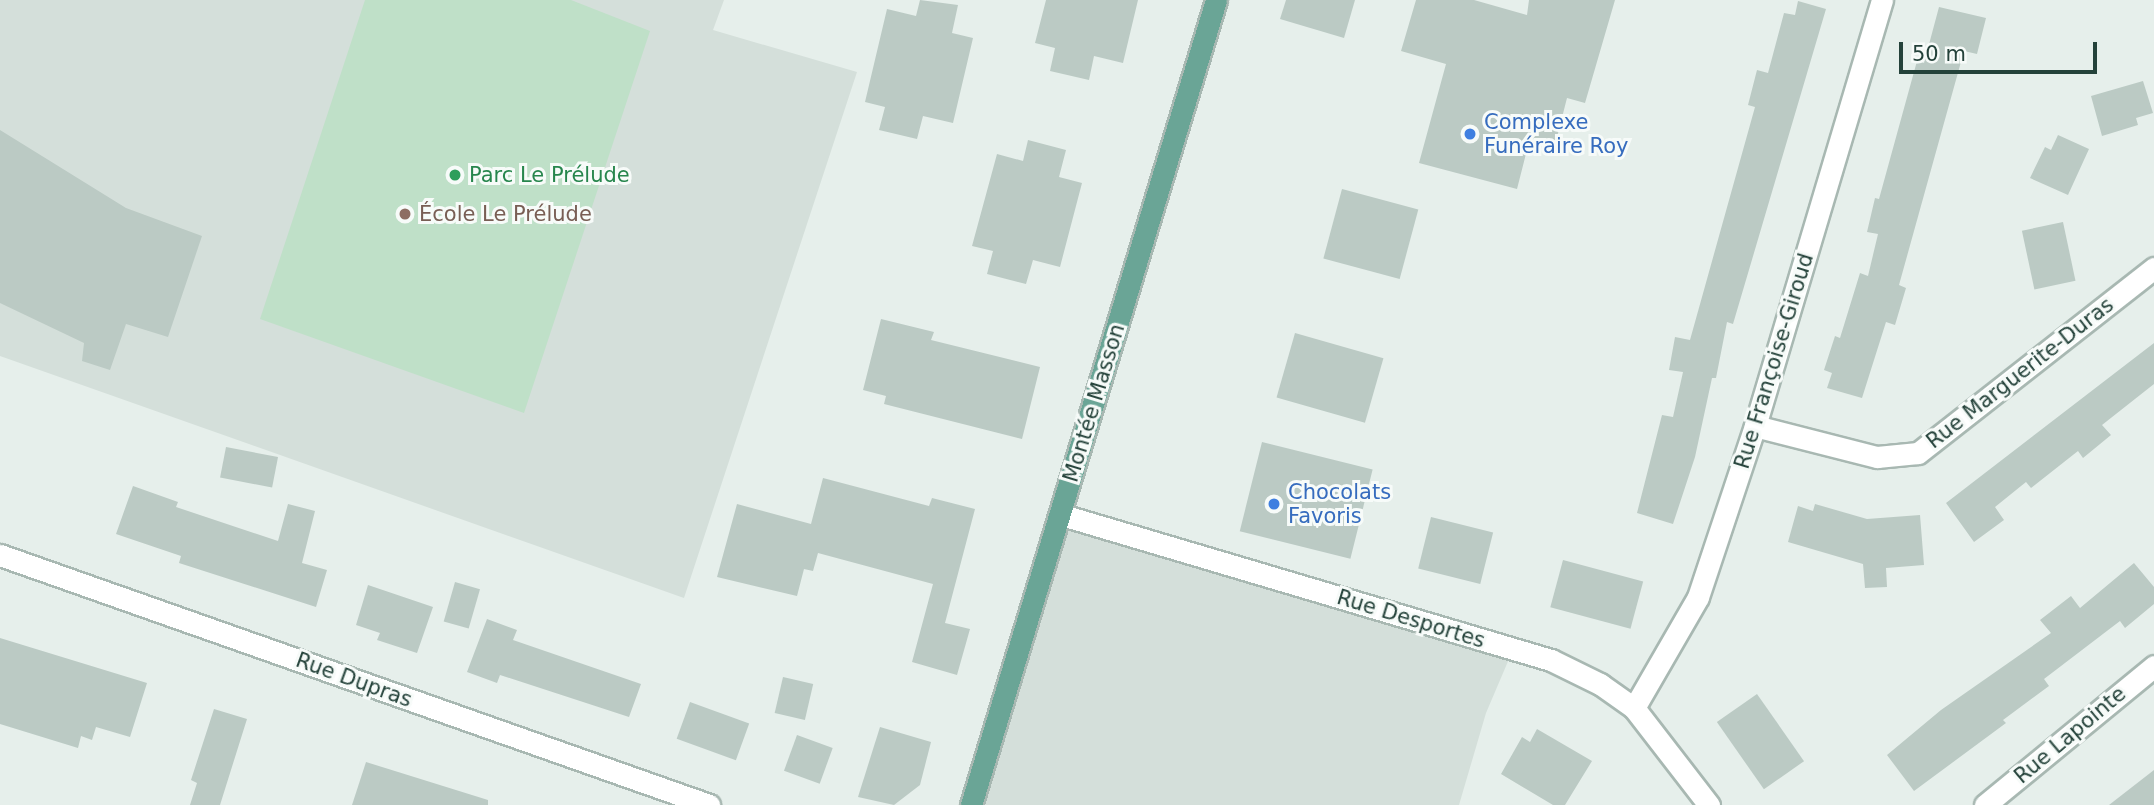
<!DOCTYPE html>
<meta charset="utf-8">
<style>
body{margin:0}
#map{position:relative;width:2154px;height:805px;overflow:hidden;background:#e6efeb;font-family:"DejaVu Sans",sans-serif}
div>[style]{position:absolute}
.built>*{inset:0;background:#d4dfda}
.green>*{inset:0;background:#bfe0c8}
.building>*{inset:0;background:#bbcac4;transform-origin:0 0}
.roads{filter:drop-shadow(2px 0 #a8b8b2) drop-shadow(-2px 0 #a8b8b2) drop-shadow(0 2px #a8b8b2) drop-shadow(0 -2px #a8b8b2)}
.minor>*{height:21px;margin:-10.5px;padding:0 10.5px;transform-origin:10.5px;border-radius:10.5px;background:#fff}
.primary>*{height:21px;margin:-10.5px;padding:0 10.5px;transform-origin:10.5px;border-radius:10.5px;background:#6aa596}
.dots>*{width:19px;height:19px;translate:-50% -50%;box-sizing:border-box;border:4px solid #f7fbf9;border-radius:50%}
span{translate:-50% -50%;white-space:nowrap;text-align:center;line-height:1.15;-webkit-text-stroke:6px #f7fbf9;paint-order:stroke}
.shop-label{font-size:21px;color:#366cbe}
.left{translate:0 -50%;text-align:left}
.leisure-label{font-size:21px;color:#27864d}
.education-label{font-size:21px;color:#785e54}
.street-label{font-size:21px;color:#24423a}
.scale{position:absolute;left:1899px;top:42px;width:198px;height:32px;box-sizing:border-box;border:4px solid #24423a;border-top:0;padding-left:9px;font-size:21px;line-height:24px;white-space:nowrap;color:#24423a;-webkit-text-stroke:5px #f7fbf9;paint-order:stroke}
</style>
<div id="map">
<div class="built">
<div style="clip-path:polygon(0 0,724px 0,713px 30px,857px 72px,684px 598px,0 356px)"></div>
<div style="clip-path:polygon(1062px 520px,1512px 652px,1486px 713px,1459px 805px,970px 805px)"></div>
</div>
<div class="green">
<div style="clip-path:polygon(365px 0,571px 0,650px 31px,524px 413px,260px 319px)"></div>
</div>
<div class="building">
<div style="clip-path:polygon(920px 0,958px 5px,952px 33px,973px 38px,953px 123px,923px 116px,917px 139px,879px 130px,885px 107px,865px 102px,887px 9px,916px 16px)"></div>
<div style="clip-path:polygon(1046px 0,1138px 0,1123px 63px,1094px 56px,1089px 80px,1050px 71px,1055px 48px,1035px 43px)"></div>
<div style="clip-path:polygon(1286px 0,1355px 0,1344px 38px,1280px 19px)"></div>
<div style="clip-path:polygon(1416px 0,1474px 0,1527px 15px,1529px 0,1615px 0,1585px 103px,1567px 98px,1555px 145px,1530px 138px,1517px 189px,1419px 163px,1446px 64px,1401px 51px)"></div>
<div style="clip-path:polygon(1798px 1px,1826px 9px,1733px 324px,1727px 322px,1716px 378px,1712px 378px,1695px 457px,1673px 524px,1637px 513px,1662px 415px,1673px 417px,1683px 372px,1669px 370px,1675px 337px,1690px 340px,1755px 107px,1748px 105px,1757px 70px,1768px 73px,1784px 13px,1795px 15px)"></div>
<div style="clip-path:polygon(1939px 7px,1986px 18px,1977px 54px,1964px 51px,1899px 285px,1906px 288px,1895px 325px,1886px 322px,1862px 398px,1827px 388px,1832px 373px,1824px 370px,1835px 336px,1840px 338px,1860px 273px,1868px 276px,1878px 234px,1867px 232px,1875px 198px,1879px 199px,1917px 61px,1924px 63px)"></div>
<div style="clip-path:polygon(2143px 81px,2153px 113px,2136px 118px,2138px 125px,2102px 136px,2091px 96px)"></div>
<div style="clip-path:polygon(0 130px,126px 208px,202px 236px,168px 337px,126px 324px,110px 370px,82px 361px,84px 343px,0 303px)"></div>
<div style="clip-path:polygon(2058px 135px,2089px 149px,2068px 195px,2030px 178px,2045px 147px,2051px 150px)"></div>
<div style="clip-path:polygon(1028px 140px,1066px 150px,1059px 177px,1082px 183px,1060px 267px,1033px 260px,1026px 284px,987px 274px,993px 251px,972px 246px,997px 154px,1023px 161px)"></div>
<div style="left:1342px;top:189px;width:79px;height:72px;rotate:15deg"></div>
<div style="left:2063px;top:222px;width:60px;height:42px;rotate:78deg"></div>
<div style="clip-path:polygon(881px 319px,934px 332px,931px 340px,1040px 367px,1022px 439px,884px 404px,886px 396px,863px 390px)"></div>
<div style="left:1295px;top:333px;width:92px;height:67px;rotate:16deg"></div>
<div style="clip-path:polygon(2154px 343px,2154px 384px,2102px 425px,2111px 435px,2083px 458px,2078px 451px,2031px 488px,2026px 482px,1995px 507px,2004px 520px,1974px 542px,1946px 503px)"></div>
<div style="left:1262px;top:442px;width:114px;height:92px;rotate:14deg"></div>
<div style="left:226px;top:447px;width:53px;height:31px;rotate:11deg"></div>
<div style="clip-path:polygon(823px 478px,929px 506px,932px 498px,975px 509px,945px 623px,970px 629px,957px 675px,912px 662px,933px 584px,818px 553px,813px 571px,804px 569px,797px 596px,717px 577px,737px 504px,811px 524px)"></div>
<div style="clip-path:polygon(133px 486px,178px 502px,176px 507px,278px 541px,288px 504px,315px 511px,302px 563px,327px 570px,316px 607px,179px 563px,181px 556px,116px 534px)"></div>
<div style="clip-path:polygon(1815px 504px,1867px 519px,1920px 515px,1924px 565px,1886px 568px,1887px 587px,1865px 588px,1863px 564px,1788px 542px,1798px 506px,1813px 511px)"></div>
<div style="left:1431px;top:517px;width:64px;height:53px;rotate:14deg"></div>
<div style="left:1563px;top:560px;width:83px;height:49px;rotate:15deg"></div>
<div style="clip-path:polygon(2134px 563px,2154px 587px,2154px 604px,2125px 628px,2120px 621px,2044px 679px,2049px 686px,2003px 720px,2006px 723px,1914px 791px,1887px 755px,1941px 710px,2051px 633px,2040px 620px,2071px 596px,2080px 608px)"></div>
<div style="left:455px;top:582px;width:26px;height:41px;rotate:16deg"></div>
<div style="clip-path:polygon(368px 585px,433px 607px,417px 653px,377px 640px,380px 633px,356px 625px)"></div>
<div style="clip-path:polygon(487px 619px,517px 630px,513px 640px,641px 684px,629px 717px,500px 675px,497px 683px,467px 672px)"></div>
<div style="clip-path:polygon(0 638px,147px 683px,130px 737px,96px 727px,92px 740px,81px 736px,78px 748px,0 724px)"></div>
<div style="left:783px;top:677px;width:31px;height:37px;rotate:13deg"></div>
<div style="left:1757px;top:694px;width:82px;height:49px;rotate:55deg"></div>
<div style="left:690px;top:702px;width:63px;height:39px;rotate:20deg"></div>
<div style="clip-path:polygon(214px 709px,247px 719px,220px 805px,190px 805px,197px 783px,191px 780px)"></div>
<div style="clip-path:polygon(880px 727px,931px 742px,920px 785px,894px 805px,858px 797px)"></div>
<div style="clip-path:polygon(1537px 729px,1592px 761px,1565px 805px,1553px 805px,1501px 774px,1522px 737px,1530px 742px)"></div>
<div style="left:797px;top:735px;width:38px;height:38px;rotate:20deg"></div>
<div style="clip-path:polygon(366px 762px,488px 800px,488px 805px,352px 805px)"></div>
<div style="clip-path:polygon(2154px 770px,2154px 805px,2109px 805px)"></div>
</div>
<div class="roads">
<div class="minor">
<div style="left:1755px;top:426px;width:126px;rotate:14.3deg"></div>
<div style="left:1877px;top:457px;width:41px;rotate:-5.6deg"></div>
<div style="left:1918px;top:453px;width:300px;rotate:-38.1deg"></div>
<div style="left:1062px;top:515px;width:510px;rotate:16.52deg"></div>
<div style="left:1551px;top:660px;width:55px;rotate:26.1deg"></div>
<div style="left:1600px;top:684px;width:42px;rotate:35.2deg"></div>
<div style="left:1634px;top:708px;width:123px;rotate:52.3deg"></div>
<div style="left:0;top:555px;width:752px;rotate:19.42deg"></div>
<div style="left:1634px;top:708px;width:128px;rotate:-60deg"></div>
<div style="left:1698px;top:597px;width:180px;rotate:-71.6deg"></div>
<div style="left:1755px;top:426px;width:445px;rotate:-73.4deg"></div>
<div style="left:1985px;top:805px;width:219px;rotate:-39.4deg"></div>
</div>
<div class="primary">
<div style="left:971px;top:805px;width:841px;rotate:-73.07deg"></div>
</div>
</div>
<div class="dots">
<div style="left:1470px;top:134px;background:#3f7fe0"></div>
<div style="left:455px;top:175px;background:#2e9e5b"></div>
<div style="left:405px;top:214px;background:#8d6e63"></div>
<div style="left:1274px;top:504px;background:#3f7fe0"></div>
</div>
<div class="shop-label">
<span class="left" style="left:1484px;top:134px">Complexe<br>Funéraire Roy</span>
<span class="left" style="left:1288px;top:504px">Chocolats<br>Favoris</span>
</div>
<div class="leisure-label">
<span class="left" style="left:469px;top:175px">Parc Le Prélude</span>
</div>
<div class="education-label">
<span class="left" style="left:419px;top:214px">École Le Prélude</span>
</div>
<div class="street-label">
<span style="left:1774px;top:361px;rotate:-73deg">Rue Françoise-Giroud</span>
<span style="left:2020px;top:373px;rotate:-38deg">Rue Marguerite-Duras</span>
<span style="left:1094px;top:403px;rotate:-73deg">Montée Masson</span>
<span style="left:1411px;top:619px;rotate:17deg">Rue Desportes</span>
<span style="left:354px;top:680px;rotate:20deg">Rue Dupras</span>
<span style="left:2070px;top:735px;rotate:-40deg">Rue Lapointe</span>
</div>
<div class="scale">50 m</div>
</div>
